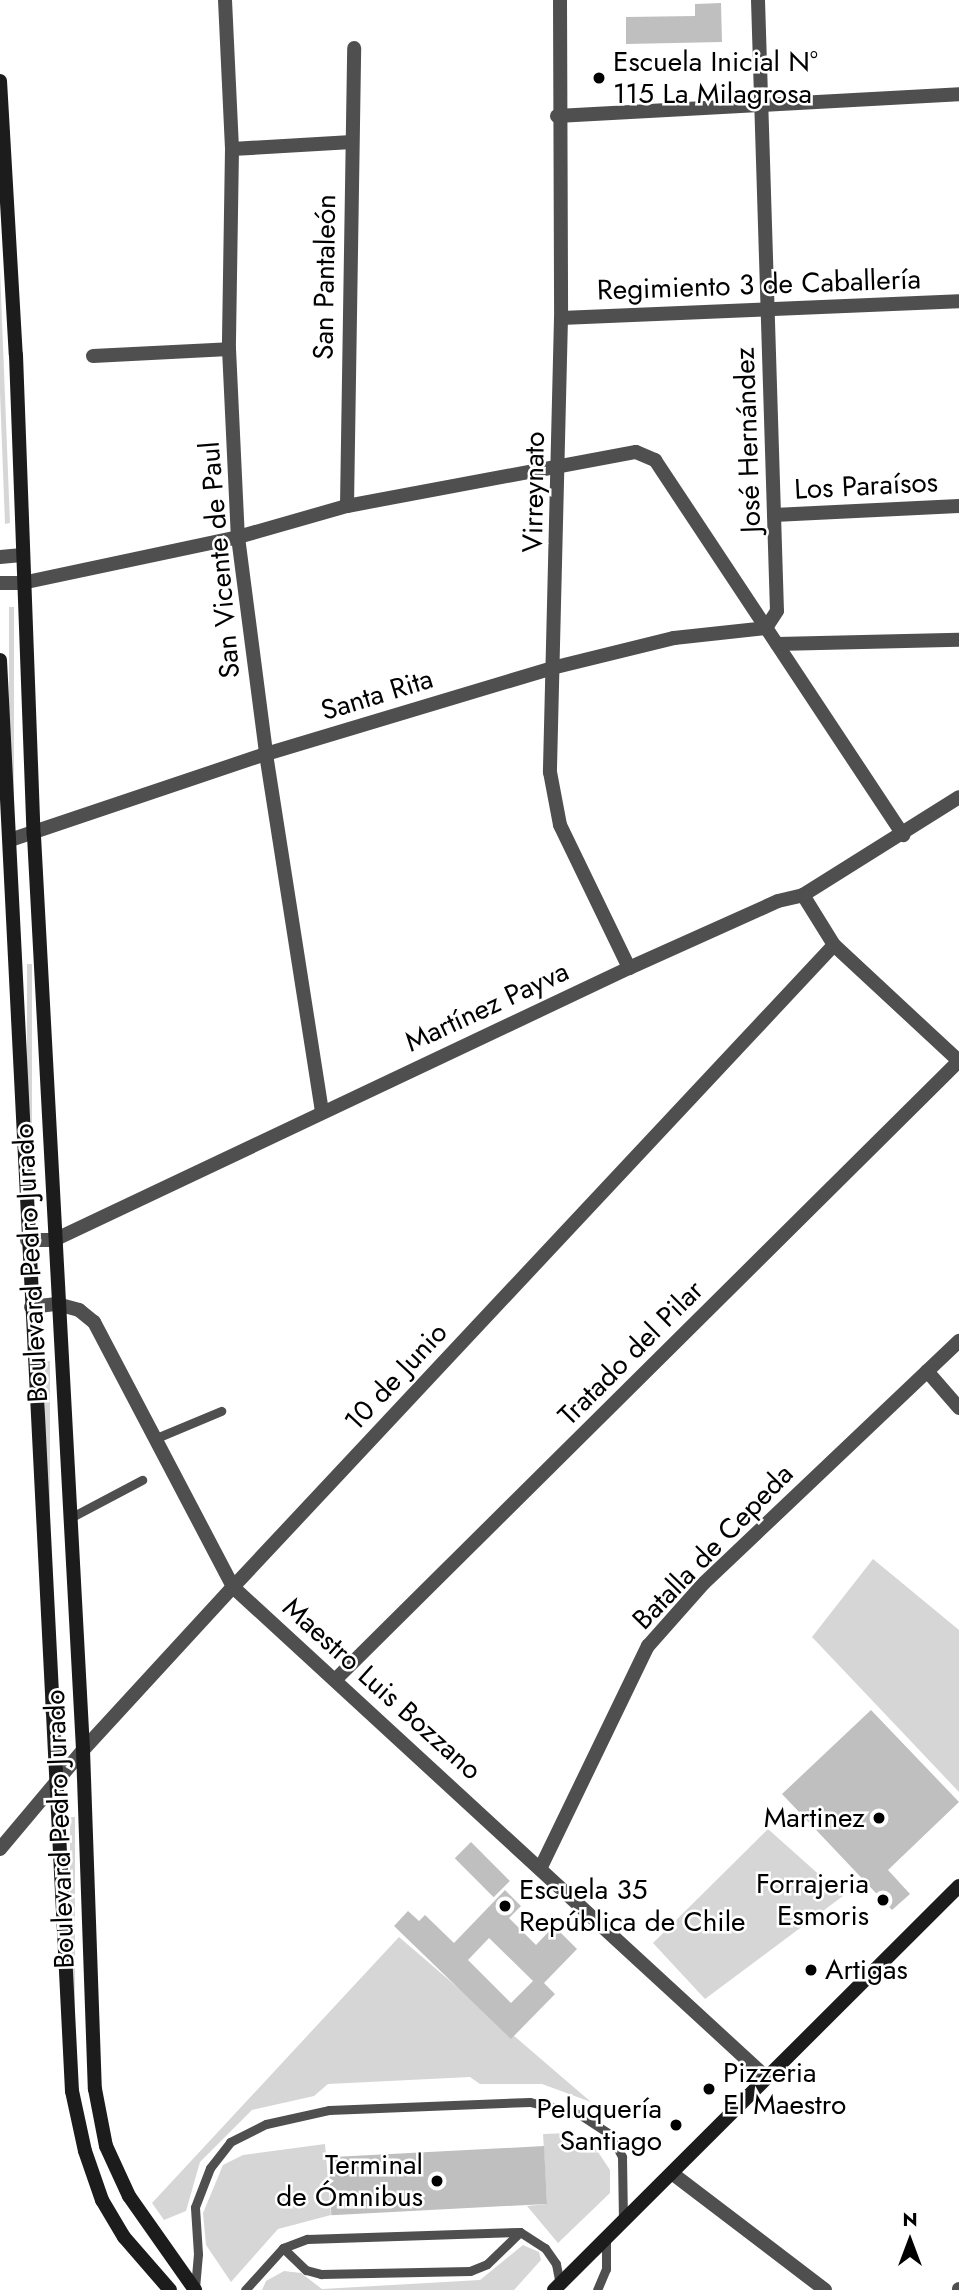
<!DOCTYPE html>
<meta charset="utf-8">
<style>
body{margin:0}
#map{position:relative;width:959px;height:2290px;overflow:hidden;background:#fff;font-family:Jost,sans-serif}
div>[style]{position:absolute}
.green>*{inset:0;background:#d6d6d6;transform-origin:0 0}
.building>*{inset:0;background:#bfbfbf;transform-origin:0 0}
.lane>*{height:9px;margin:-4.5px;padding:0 4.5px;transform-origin:4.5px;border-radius:4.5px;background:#4f4f4f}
.street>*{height:14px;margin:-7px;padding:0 7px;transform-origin:7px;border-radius:7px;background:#4f4f4f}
.secondary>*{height:14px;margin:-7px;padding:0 7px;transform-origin:7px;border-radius:7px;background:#1c1c1c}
.dots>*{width:19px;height:19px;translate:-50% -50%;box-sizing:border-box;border:4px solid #fff;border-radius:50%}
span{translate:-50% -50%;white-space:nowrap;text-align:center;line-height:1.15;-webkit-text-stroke:5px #fff;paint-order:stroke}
.poi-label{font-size:28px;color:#000}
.left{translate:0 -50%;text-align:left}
.right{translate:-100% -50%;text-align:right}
.street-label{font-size:28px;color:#000}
.north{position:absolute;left:875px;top:2206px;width:70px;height:70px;-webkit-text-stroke:5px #fff;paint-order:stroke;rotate:0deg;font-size:19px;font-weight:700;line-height:28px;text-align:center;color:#000}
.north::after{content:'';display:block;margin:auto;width:24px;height:32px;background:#000;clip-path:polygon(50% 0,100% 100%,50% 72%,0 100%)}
</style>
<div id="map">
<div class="green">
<div style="clip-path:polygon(0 270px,10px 523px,5px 524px,0 392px)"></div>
<div style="left:9px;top:607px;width:5px;height:212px"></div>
<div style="left:27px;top:964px;width:5px;height:233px"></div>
<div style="left:45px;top:1361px;width:5px;height:353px"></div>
<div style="clip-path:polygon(873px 1559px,959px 1630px,959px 1792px,812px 1637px)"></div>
<div style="left:70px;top:1817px;width:5px;height:252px"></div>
<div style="clip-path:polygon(768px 1829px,843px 1896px,705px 1999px,653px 1943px)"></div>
<div style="clip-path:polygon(399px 1937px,591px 2102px,542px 2084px,480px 2084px,470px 2077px,328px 2084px,314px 2096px,252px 2110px,200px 2162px,186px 2211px,164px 2220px,152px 2203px)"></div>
<div style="clip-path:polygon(569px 2133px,594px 2146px,610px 2170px,610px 2193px,558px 2243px,527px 2206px,547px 2204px,543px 2134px)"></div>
<div style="clip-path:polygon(325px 2144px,331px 2215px,278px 2229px,231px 2282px,206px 2245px,203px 2213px,223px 2165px,243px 2155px)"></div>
<div style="clip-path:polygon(523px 2245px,539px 2252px,541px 2260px,514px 2290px,262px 2290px,266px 2281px,284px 2271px,301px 2273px,322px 2289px,480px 2280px)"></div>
</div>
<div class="building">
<div style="clip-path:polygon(721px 3px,722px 42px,626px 44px,626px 17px,695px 16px,695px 4px)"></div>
<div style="clip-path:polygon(871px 1710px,959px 1802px,888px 1870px,910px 1894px,892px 1910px,782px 1794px)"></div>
<div style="left:471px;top:1842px;width:55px;height:23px;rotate:45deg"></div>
<div style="clip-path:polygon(evenodd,505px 1890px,521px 1906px,509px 1918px,536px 1945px,554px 1926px,577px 1949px,544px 1983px,555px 1994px,511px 2039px,394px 1926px,408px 1911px,419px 1921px,425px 1915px,454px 1943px,505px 1890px,489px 1938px,533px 1981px,511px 2003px,468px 1960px,489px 1938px)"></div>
<div style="left:544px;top:2146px;width:58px;height:216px;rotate:87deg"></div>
</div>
<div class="lane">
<div style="left:154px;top:1439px;width:73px;rotate:-22.7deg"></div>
<div style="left:68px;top:1519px;width:84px;rotate:-27.8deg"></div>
<div style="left:283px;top:2248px;width:32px;rotate:44deg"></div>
<div style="left:306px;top:2270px;width:16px;rotate:15deg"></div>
<div style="left:321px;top:2274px;width:149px;rotate:-1.2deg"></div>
<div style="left:470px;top:2271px;width:18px;rotate:-22deg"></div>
<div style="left:487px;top:2264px;width:46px;rotate:-44.1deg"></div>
<div style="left:195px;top:2288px;width:34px;rotate:-85deg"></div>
<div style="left:198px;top:2254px;width:47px;rotate:-93.7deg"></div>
<div style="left:195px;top:2207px;width:42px;rotate:-69deg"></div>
<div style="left:210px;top:2168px;width:33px;rotate:-52deg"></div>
<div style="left:230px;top:2142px;width:40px;rotate:-26.6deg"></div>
<div style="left:266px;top:2124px;width:65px;rotate:-12.5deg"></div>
<div style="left:329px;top:2110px;width:201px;rotate:-2.3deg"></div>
<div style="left:530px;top:2102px;width:50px;rotate:13.8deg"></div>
<div style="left:579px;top:2114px;width:37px;rotate:33deg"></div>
<div style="left:610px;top:2134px;width:26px;rotate:62deg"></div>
<div style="left:622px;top:2157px;width:64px;rotate:89.1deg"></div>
<div style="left:245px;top:2290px;width:57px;rotate:-47.9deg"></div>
<div style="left:283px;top:2248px;width:26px;rotate:-21deg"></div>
<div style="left:307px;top:2239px;width:213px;rotate:-1.9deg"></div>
<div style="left:520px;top:2232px;width:30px;rotate:33deg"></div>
<div style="left:545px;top:2248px;width:19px;rotate:55deg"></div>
<div style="left:556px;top:2264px;width:20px;rotate:79deg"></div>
<div style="left:597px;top:2290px;width:23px;rotate:-67deg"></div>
<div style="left:606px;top:2269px;width:29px;rotate:-90deg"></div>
</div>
<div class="street">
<div style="left:225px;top:0;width:149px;rotate:87.3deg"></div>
<div style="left:232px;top:149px;width:200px;rotate:90.9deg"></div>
<div style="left:229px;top:349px;width:188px;rotate:87.3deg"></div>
<div style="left:238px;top:537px;width:219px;rotate:82.6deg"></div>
<div style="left:266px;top:754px;width:361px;rotate:81.1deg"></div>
<div style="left:560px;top:0;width:318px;rotate:89.8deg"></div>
<div style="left:561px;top:318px;width:454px;rotate:91.4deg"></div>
<div style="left:550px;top:772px;width:54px;rotate:79.3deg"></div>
<div style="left:560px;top:825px;width:159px;rotate:64.2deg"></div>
<div style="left:758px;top:0;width:611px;rotate:88.22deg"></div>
<div style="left:777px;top:611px;width:20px;rotate:123deg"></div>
<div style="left:557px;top:116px;width:403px;rotate:-3.1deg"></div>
<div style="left:232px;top:149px;width:120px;rotate:-3.3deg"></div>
<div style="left:561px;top:318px;width:398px;rotate:-2.4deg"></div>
<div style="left:93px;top:356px;width:136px;rotate:-2.9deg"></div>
<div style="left:347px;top:506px;width:458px;rotate:-89.1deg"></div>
<div style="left:774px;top:515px;width:185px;rotate:-2.8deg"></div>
<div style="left:0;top:557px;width:22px;rotate:-5deg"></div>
<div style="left:0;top:583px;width:22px"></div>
<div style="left:22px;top:583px;width:221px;rotate:-12deg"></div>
<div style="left:238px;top:537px;width:113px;rotate:-15.9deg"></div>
<div style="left:347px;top:506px;width:294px;rotate:-10.6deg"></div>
<div style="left:636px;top:452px;width:21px;rotate:23deg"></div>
<div style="left:655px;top:460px;width:450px;rotate:56.5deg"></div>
<div style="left:777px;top:644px;width:182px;rotate:-1.3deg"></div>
<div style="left:10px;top:840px;width:270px;rotate:-18.6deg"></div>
<div style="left:266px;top:754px;width:303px;rotate:-16.7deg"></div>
<div style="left:556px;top:667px;width:122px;rotate:-13.8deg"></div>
<div style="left:674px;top:638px;width:93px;rotate:-6.2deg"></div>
<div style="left:803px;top:895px;width:59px;rotate:58.2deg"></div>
<div style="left:834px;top:945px;width:171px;rotate:42.9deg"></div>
<div style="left:27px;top:1240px;width:27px"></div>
<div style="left:54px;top:1240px;width:636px;rotate:-25.32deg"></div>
<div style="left:629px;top:968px;width:163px;rotate:-24.2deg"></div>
<div style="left:778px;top:901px;width:26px;rotate:-13deg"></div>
<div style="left:803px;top:895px;width:184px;rotate:-32.1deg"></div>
<div style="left:31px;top:1307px;width:26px;rotate:-7deg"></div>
<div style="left:57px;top:1304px;width:23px;rotate:15deg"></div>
<div style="left:79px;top:1310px;width:19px;rotate:39deg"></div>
<div style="left:94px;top:1322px;width:299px;rotate:62.3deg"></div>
<div style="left:233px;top:1587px;width:725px;rotate:42.6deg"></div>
<div style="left:927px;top:1371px;width:49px;rotate:49.1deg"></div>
<div style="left:337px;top:1678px;width:876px;rotate:-44.77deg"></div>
<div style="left:0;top:1849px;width:129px;rotate:-50deg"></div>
<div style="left:83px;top:1750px;width:222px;rotate:-47.4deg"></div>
<div style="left:233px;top:1587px;width:879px;rotate:-46.89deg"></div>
<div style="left:541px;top:1867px;width:246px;rotate:-64.2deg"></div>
<div style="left:648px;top:1646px;width:84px;rotate:-48.4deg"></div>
<div style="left:704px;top:1583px;width:352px;rotate:-43.5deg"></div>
<div style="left:673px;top:2174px;width:191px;rotate:37.3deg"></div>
<div style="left:959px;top:2290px;width:1px;rotate:-90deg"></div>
</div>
<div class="secondary">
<div style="left:0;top:81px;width:274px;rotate:86.7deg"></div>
<div style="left:16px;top:355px;width:481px;rotate:87.9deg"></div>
<div style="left:34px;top:836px;width:915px;rotate:86.93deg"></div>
<div style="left:83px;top:1750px;width:339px;rotate:88deg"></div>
<div style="left:95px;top:2089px;width:58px;rotate:79.1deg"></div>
<div style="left:106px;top:2146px;width:55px;rotate:65.3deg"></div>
<div style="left:129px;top:2196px;width:115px;rotate:54.9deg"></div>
<div style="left:0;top:660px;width:1433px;rotate:87.12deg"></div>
<div style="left:72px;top:2091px;width:61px;rotate:77.8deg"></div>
<div style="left:85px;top:2151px;width:52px;rotate:70.9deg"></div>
<div style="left:102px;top:2200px;width:43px;rotate:59.3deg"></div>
<div style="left:124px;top:2237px;width:70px;rotate:49deg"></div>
<div style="left:554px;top:2290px;width:572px;rotate:-44.93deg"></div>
</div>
<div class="dots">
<div style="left:599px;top:78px;background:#000"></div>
<div style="left:879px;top:1818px;background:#000"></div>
<div style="left:883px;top:1900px;background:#000"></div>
<div style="left:505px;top:1906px;background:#000"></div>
<div style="left:811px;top:1970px;background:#000"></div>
<div style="left:709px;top:2089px;background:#000"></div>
<div style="left:676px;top:2125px;background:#000"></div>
<div style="left:437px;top:2181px;background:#000"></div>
</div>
<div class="poi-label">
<span class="left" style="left:613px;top:78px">Escuela Inicial Nº<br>115 La Milagrosa</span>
<span class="right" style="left:865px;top:1818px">Martinez</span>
<span class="right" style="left:869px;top:1900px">Forrajeria<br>Esmoris</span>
<span class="left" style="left:519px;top:1906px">Escuela 35<br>República de Chile</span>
<span class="left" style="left:825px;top:1970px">Artigas</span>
<span class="left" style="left:723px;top:2089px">Pizzeria<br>El Maestro</span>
<span class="right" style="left:662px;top:2125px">Peluquería<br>Santiago</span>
<span class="right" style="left:423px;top:2181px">Terminal<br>de Ómnibus</span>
</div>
<div class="street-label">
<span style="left:325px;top:277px;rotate:-89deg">San Pantaleón</span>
<span style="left:759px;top:285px;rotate:-2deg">Regimiento 3 de Caballería</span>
<span style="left:748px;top:440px;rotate:-92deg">José Hernández</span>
<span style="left:866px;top:486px;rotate:-3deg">Los Paraísos</span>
<span style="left:534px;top:492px;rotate:-89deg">Virreynato</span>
<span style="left:220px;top:560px;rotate:-95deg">San Vicente de Paul</span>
<span style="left:377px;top:695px;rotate:-17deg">Santa Rita</span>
<span style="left:487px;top:1007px;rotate:-25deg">Martínez Payva</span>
<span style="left:31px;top:1263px;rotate:-93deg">Boulevard Pedro Jurado</span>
<span style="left:631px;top:1353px;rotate:-45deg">Tratado del Pilar</span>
<span style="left:396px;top:1377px;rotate:-47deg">10 de Junio</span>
<span style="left:713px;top:1547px;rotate:-46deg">Batalla de Cepeda</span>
<span style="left:382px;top:1689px;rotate:42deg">Maestro Luis Bozzano</span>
<span style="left:60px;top:1829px;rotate:-92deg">Boulevard Pedro Jurado</span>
</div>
<div class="north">N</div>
</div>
